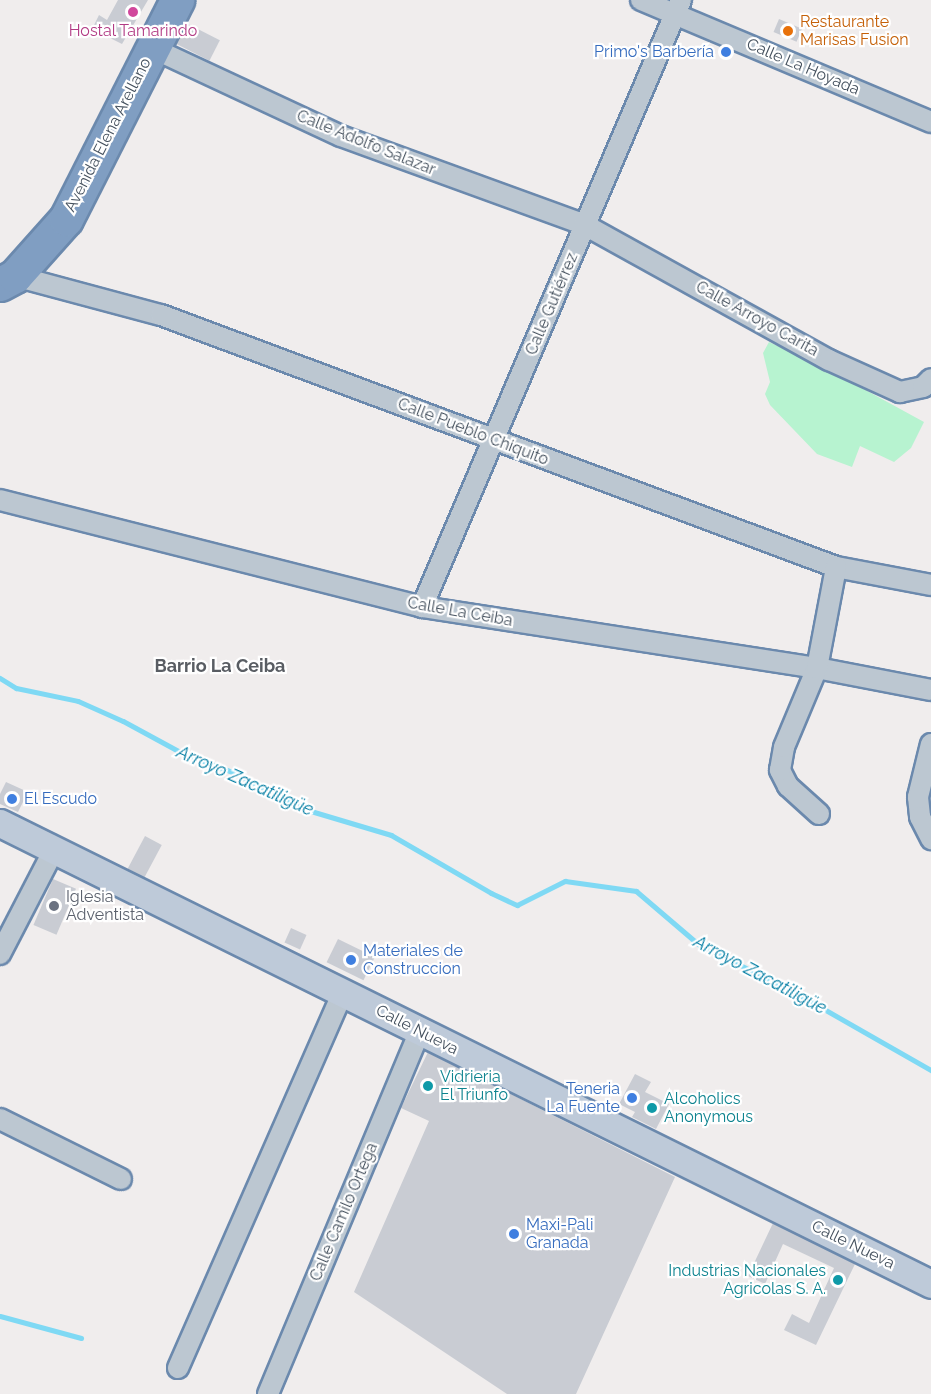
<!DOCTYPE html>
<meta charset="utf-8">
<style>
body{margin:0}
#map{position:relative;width:931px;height:1394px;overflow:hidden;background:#f0eded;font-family:Raleway,sans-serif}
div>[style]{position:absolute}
.green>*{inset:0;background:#b7f3d0}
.stream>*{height:5px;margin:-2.5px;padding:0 2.5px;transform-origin:2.5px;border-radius:2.5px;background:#7fd9f4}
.building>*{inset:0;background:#c9ccd3;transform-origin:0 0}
.roads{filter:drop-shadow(2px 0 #6b89ad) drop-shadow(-2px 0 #6b89ad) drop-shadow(0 2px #6b89ad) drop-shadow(0 -2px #6b89ad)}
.street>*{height:20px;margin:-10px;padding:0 10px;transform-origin:10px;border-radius:10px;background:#bcc7d1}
.secondary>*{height:27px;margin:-13.5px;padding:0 13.5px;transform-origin:13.5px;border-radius:13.5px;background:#becad9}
.highway>*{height:33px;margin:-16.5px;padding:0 16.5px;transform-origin:16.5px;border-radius:16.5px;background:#809ec2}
.dots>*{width:16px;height:16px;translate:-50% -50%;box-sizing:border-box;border:3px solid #fff;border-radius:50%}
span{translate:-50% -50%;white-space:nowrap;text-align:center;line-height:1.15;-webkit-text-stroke:4.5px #fff;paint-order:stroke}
.food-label{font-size:16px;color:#c56008}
.left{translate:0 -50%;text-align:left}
.hotel-label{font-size:16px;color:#b23c85}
.shop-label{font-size:16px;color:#366cbe}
.right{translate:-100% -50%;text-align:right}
.street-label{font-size:16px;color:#44505d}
.worship-label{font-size:16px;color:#5b616d}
.culture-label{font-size:16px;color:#0d838f}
.neighbourhood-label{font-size:18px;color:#595d63;font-weight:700}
.water-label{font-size:18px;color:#027da3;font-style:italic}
</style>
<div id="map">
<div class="green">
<div style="clip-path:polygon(769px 342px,827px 369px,924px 422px,911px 448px,894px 462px,860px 446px,852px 467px,817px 454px,770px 405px,765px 394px,770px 382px,763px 353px)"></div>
</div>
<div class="stream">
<div style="left:0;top:678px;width:19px;rotate:32deg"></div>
<div style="left:16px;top:688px;width:63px;rotate:11.8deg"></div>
<div style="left:78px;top:701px;width:49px;rotate:24deg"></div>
<div style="left:123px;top:721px;width:65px;rotate:28.5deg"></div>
<div style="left:180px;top:752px;width:59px;rotate:20.9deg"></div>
<div style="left:235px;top:773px;width:78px;rotate:27.6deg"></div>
<div style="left:304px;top:809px;width:91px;rotate:16.6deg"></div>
<div style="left:391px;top:835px;width:116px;rotate:30.1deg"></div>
<div style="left:491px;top:893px;width:29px;rotate:25deg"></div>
<div style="left:517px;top:905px;width:54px;rotate:-26.6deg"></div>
<div style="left:565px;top:881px;width:72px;rotate:8deg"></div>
<div style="left:636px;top:891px;width:82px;rotate:40.5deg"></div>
<div style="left:698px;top:944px;width:107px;rotate:26.6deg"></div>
<div style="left:794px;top:992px;width:158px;rotate:29.7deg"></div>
<div style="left:0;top:1316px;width:84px;rotate:15.2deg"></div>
</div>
<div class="building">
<div style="clip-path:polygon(118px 0,148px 0,122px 44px,92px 29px,99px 15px,107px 20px)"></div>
<div style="left:779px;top:19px;width:25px;height:14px;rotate:23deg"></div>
<div style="left:186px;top:23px;width:38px;height:23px;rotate:27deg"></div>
<div style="clip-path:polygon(6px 782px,28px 792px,18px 812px,0 804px,0 794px)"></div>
<div style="left:145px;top:836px;width:19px;height:37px;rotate:28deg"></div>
<div style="left:53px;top:879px;width:25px;height:50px;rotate:23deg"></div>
<div style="left:291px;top:928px;width:17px;height:16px;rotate:24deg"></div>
<div style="left:338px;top:939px;width:41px;height:26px;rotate:26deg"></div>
<div style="clip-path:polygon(428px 1052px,675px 1177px,576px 1394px,507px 1394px,354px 1292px,429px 1121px,401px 1108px)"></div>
<div style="clip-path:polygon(635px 1074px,651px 1082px,645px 1092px,669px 1104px,656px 1129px,632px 1117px,635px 1112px,619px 1104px)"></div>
<div style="clip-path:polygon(773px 1223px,855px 1264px,816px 1345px,784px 1330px,792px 1314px,809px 1323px,834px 1268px,783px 1244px,765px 1284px,748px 1276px)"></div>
</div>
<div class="roads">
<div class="street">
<div style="left:641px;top:0;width:315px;rotate:22.8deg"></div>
<div style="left:152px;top:48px;width:208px;rotate:25deg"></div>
<div style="left:341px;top:136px;width:260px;rotate:20deg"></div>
<div style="left:585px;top:225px;width:279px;rotate:29deg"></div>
<div style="left:829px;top:360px;width:78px;rotate:24.3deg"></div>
<div style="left:900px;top:392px;width:24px;rotate:-12deg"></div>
<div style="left:923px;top:387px;width:11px;rotate:-45deg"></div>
<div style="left:15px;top:276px;width:151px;rotate:15deg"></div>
<div style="left:161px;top:315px;width:721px;rotate:20.47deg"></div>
<div style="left:836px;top:567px;width:97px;rotate:10.7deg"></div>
<div style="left:0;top:500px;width:435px;rotate:14.2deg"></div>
<div style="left:422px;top:607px;width:400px;rotate:8.8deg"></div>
<div style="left:817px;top:668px;width:116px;rotate:10.9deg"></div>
<div style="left:422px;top:607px;width:660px;rotate:-66.89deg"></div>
<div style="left:931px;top:744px;width:55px;rotate:103.8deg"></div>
<div style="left:918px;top:797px;width:20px;rotate:84deg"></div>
<div style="left:920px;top:817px;width:25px;rotate:63deg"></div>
<div style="left:819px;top:814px;width:42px;rotate:-137.9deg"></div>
<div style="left:788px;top:786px;width:18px;rotate:-117deg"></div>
<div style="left:780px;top:770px;width:23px;rotate:-80deg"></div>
<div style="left:784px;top:747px;width:86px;rotate:-67.3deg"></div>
<div style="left:817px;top:668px;width:103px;rotate:-79.3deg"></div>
<div style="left:0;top:954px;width:117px;rotate:-62.6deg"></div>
<div style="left:0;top:1119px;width:135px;rotate:26.4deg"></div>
<div style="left:178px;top:1368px;width:410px;rotate:-66.3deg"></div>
<div style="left:268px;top:1394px;width:394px;rotate:-67.3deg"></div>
</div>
<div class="secondary">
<div style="left:0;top:823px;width:1039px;rotate:26.34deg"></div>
</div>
<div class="highway">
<div style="left:0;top:284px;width:17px;rotate:-28deg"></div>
<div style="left:15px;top:276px;width:76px;rotate:-48.2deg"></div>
<div style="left:66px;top:219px;width:246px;rotate:-63.1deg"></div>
</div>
</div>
<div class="dots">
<div style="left:133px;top:12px;background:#d1479c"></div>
<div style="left:788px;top:31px;background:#e8710a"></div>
<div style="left:726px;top:52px;background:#3f7fe0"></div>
<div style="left:12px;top:799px;background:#3f7fe0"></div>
<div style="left:54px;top:906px;background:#6b7280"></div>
<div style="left:351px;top:960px;background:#3f7fe0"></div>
<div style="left:428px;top:1086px;background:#0f9aa8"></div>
<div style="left:632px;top:1098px;background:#3f7fe0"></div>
<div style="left:652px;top:1108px;background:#0f9aa8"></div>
<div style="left:514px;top:1234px;background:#3f7fe0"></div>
<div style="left:838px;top:1280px;background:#0f9aa8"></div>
</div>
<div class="food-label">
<span class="left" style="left:800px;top:31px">Restaurante<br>Marisas Fusion</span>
</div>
<div class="hotel-label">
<span style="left:133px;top:31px">Hostal Tamarindo</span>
</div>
<div class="shop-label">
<span class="right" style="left:714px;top:52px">Primo's Barbería</span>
<span class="left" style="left:24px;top:799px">El Escudo</span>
<span class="left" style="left:363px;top:960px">Materiales de<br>Construccion</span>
<span class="right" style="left:620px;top:1098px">Teneria<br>La Fuente</span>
<span class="left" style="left:526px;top:1234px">Maxi-Pali<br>Granada</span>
</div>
<div class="street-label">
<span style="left:803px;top:67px;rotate:23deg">Calle La Hoyada</span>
<span style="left:108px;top:135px;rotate:-63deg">Avenida Elena Arellano</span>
<span style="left:366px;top:143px;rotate:22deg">Calle Adolfo Salazar</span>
<span style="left:552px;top:304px;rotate:-67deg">Calle Gutiérrez</span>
<span style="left:757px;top:319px;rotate:29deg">Calle Arroyo Carita</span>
<span style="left:473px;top:432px;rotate:21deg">Calle Pueblo Chiquito</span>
<span style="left:460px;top:612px;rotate:10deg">Calle La Ceiba</span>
<span style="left:417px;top:1030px;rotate:27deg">Calle Nueva</span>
<span style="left:344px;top:1212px;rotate:-67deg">Calle Camilo Ortega</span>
<span style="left:853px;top:1245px;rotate:26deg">Calle Nueva</span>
</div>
<div class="worship-label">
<span class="left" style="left:66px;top:906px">Iglesia<br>Adventista</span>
</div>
<div class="culture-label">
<span class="left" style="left:440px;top:1086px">Vidrieria<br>El Triunfo</span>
<span class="left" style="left:664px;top:1108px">Alcoholics<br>Anonymous</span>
<span class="right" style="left:826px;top:1280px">Industrias Nacionales<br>Agricolas S. A.</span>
</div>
<div class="neighbourhood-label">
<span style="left:220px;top:666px">Barrio La Ceiba</span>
</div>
<div class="water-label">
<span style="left:245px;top:781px;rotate:24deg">Arroyo Zacatiligüe</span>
<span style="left:760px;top:975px;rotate:28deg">Arroyo Zacatiligüe</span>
</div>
</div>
